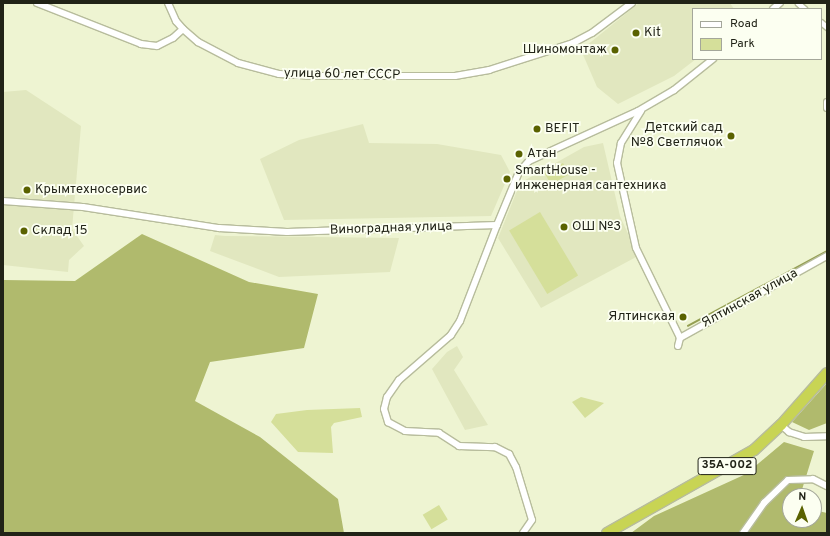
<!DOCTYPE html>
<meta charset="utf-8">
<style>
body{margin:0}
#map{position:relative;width:830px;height:536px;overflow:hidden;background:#eef4d2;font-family:Overpass,sans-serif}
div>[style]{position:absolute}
.built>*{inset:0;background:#e1e7bf}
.green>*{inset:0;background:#d5df9a;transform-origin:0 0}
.forest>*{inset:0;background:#b0ba6d}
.stream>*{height:1.5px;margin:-0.75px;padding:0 0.75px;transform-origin:0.75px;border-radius:0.75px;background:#959f53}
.roads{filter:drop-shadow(1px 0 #b7bc9c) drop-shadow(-1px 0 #b7bc9c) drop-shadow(0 1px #b7bc9c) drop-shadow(0 -1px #b7bc9c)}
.pedestrian>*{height:4.5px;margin:-2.25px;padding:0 2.25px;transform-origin:2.25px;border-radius:2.25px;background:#fff}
.minor>*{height:6px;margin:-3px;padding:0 3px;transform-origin:3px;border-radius:3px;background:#fff}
.trunk>*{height:10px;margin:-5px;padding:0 5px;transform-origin:5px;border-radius:5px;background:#c8d454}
.dots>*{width:11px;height:11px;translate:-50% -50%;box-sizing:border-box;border:2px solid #fcfff1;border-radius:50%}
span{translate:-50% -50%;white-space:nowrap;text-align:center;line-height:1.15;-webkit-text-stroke:3.5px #fcfff1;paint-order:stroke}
.shield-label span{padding:1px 3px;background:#fcfff1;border:1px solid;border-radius:3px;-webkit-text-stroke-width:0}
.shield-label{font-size:12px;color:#212317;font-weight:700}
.poi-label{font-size:13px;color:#212317}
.left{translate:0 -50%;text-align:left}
.right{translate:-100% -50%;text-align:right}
.street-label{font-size:13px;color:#212317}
.frame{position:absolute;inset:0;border:4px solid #212317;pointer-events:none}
.legend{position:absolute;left:692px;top:8px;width:130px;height:52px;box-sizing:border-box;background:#fcfff1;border:1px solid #a4a79a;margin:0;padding:5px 7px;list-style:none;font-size:12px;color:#212317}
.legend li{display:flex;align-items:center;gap:8px;height:20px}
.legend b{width:20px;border:1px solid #a4a79a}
.north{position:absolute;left:782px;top:488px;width:40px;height:40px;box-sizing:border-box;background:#fcfff1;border:1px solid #a4a79a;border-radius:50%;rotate:2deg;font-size:11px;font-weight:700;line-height:16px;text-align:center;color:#212317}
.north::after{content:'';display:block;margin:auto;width:14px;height:18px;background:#5a6200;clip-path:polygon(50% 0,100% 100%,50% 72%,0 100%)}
</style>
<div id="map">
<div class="built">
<div style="clip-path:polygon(639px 3px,730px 3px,734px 9px,693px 9px,693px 59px,696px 59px,674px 76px,618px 104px,597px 87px,581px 50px)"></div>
<div style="clip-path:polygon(26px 90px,81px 126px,72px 229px,84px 246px,69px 260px,68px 272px,3px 265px,3px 92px)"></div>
<div style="clip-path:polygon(363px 124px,369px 143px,437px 144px,501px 155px,510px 172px,491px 216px,284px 220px,260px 159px,299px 140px)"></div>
<div style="clip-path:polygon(603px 143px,620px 216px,638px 256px,541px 308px,498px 238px,520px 183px,584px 147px)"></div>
<div style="clip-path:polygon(215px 235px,225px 236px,399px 238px,390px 272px,279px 277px,210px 251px)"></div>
<div style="clip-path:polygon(457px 346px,463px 357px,454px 370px,488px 425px,465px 430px,432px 369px,447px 352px)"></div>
</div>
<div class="green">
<div style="left:563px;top:163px;width:13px;height:21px;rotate:61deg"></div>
<div style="left:540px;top:212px;width:74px;height:36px;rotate:59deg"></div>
<div style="clip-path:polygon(581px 397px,604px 403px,585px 418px,572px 402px)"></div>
<div style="clip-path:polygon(360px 408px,362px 417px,334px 423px,331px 427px,333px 453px,298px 452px,271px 422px,276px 414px,307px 410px)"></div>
<div style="left:439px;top:505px;width:17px;height:19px;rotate:59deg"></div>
</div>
<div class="forest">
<div style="clip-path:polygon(142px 234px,249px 282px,318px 294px,304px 348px,210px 362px,195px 401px,260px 437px,338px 499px,344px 533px,3px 533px,3px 280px,75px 281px)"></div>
<div style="clip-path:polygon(827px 383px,827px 423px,809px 430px,792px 422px)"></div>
<div style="clip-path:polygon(784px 442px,814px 451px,800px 496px,790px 496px,790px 520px,814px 520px,814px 510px,827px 513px,827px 533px,631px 533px,654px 516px,746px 474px)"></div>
</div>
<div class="stream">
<div style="left:688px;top:326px;width:158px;rotate:-28.3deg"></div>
</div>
<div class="roads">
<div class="pedestrian">
<div style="left:798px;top:3px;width:9px;rotate:41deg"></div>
<div style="left:821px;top:22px;width:8px;rotate:40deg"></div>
</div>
<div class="minor">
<div style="left:37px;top:3px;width:112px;rotate:21.5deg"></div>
<div style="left:141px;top:44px;width:16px;rotate:7deg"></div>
<div style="left:157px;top:46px;width:18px;rotate:-27deg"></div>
<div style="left:173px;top:38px;width:13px;rotate:-42deg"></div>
<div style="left:183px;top:29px;width:20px;rotate:41deg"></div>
<div style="left:198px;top:42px;width:45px;rotate:27.7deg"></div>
<div style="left:238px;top:63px;width:42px;rotate:15deg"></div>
<div style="left:279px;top:74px;width:34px;rotate:3deg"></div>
<div style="left:313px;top:76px;width:142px"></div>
<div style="left:455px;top:76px;width:35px;rotate:-10deg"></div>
<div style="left:489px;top:70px;width:88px;rotate:-17.8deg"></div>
<div style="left:573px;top:43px;width:21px;rotate:-28deg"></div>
<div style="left:592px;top:33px;width:50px;rotate:-36.9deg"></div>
<div style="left:168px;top:3px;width:20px;rotate:66deg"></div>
<div style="left:176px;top:21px;width:11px;rotate:49deg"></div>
<div style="left:773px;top:9px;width:9px;rotate:-41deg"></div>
<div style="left:827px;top:102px;width:6px;rotate:90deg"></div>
<div style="left:641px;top:111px;width:38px;rotate:122deg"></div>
<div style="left:621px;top:143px;width:20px;rotate:101deg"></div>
<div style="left:617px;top:163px;width:87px;rotate:77.4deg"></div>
<div style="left:636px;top:248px;width:100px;rotate:63.9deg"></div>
<div style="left:3px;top:201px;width:80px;rotate:4.3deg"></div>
<div style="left:83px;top:207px;width:138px;rotate:8.8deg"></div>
<div style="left:219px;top:228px;width:68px;rotate:3.4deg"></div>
<div style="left:287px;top:232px;width:210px;rotate:-1.9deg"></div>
<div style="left:497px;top:225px;width:57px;rotate:-67.5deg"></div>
<div style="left:519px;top:172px;width:15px;rotate:-48deg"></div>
<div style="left:529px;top:161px;width:120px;rotate:-24.6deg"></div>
<div style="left:638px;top:111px;width:42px;rotate:-30.3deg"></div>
<div style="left:674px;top:90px;width:50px;rotate:-38.5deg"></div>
<div style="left:497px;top:225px;width:103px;rotate:111.1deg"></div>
<div style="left:460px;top:321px;width:17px;rotate:123deg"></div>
<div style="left:451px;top:335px;width:69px;rotate:139.1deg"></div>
<div style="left:399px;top:380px;width:21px;rotate:125deg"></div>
<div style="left:387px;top:397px;width:12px;rotate:104deg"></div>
<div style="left:384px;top:409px;width:14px;rotate:73deg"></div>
<div style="left:388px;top:422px;width:19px;rotate:28deg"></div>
<div style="left:405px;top:431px;width:34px;rotate:3deg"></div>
<div style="left:439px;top:433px;width:24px;rotate:33deg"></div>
<div style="left:459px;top:446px;width:36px;rotate:2deg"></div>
<div style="left:495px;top:447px;width:16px;rotate:27deg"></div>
<div style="left:509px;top:454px;width:15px;rotate:62deg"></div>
<div style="left:516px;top:467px;width:55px;rotate:73.2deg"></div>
<div style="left:532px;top:520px;width:16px;rotate:125deg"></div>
<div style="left:678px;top:346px;width:8px;rotate:-76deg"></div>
<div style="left:680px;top:338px;width:168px;rotate:-29.2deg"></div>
<div style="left:781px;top:425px;width:11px;rotate:41deg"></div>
<div style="left:789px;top:432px;width:16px;rotate:18deg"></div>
<div style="left:804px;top:437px;width:23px;rotate:-2deg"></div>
<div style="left:743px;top:533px;width:37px;rotate:-55deg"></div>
<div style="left:764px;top:503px;width:33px;rotate:-44deg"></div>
<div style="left:788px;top:480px;width:25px;rotate:-2deg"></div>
<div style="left:813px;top:479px;width:16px;rotate:27deg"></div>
</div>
<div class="trunk">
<div style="left:607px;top:533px;width:169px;rotate:-29.5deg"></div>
<div style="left:754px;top:450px;width:37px;rotate:-43deg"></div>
<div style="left:781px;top:425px;width:69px;rotate:-48.5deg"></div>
</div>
</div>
<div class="dots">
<div style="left:636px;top:33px;background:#5a6200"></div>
<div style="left:615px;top:50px;background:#5a6200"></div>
<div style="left:537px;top:129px;background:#5a6200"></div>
<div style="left:731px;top:136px;background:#5a6200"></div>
<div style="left:519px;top:154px;background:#5a6200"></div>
<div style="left:507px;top:179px;background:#5a6200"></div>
<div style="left:27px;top:190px;background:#5a6200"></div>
<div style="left:564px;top:227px;background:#5a6200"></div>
<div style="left:24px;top:231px;background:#5a6200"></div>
<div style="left:683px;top:317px;background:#5a6200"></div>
</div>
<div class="shield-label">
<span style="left:727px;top:466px">35А-002</span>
</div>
<div class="poi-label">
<span class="left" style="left:644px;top:33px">Kit</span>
<span class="right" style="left:607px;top:50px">Шиномонтаж</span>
<span class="left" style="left:545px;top:129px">BEFIT</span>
<span class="right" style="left:723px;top:136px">Детский сад<br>№8 Светлячок</span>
<span class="left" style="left:527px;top:154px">Атан</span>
<span class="left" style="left:515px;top:179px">SmartHouse -<br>инженерная сантехника</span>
<span class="left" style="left:35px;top:190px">Крымтехносервис</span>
<span class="left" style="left:572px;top:227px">ОШ №3</span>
<span class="left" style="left:32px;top:231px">Склад 15</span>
<span class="right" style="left:675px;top:317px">Ялтинская</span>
</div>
<div class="street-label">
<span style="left:342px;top:75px;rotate:1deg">улица 60 лет СССР</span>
<span style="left:391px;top:229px;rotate:-2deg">Виноградная улица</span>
<span style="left:750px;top:299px;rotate:-29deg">Ялтинская улица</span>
</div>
<div class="frame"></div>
<ul class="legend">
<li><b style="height:5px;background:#fff"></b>Road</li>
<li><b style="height:11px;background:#d5df9a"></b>Park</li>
</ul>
<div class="north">N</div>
</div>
